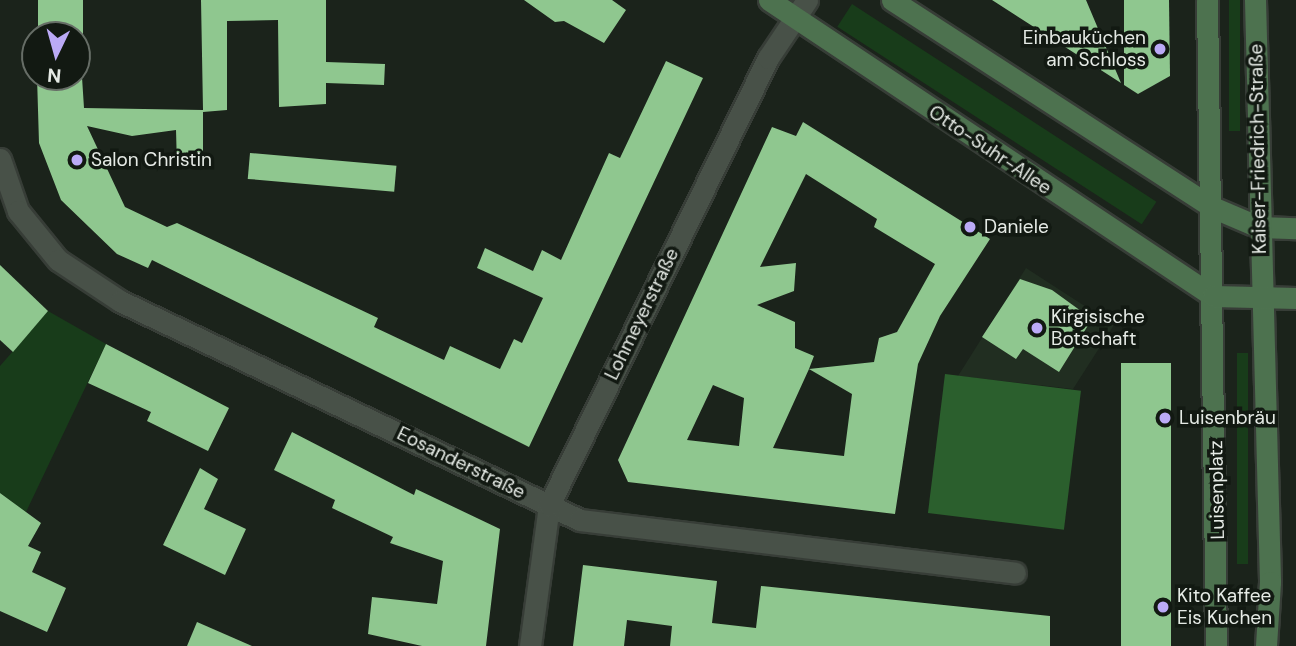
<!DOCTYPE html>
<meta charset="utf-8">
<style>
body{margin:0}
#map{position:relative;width:1296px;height:646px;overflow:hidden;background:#1b231b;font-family:"DM Sans",sans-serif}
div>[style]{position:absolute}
.built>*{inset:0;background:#212e21}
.green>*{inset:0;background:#183c1a;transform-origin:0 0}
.forest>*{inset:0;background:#2b5f2d;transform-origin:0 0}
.building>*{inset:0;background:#8fc78f;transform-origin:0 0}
.roads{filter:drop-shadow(2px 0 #373d37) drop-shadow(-2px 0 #373d37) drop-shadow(0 2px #373d37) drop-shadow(0 -2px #373d37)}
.street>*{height:21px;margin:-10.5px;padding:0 10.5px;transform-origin:10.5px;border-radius:10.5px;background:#485148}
.secondary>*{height:21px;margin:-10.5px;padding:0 10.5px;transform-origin:10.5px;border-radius:10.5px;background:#4d724f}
.dots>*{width:19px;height:19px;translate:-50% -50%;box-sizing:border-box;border:4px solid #121912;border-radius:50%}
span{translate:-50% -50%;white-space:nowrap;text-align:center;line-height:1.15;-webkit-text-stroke:7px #121912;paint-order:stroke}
.poi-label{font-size:19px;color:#e5eae5}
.right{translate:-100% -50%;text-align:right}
.left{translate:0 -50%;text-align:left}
.street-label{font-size:19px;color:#e5eae5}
.north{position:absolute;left:21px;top:21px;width:70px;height:70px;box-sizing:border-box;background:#121912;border:2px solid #666d66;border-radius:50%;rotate:185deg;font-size:19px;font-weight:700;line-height:28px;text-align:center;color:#e5eae5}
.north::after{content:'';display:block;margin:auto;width:24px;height:32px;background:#bbaaf6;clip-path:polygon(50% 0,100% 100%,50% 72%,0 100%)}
</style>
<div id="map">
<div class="built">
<div style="clip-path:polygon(1026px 268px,1114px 325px,1073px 389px,958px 376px)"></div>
</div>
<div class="green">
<div style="left:1229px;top:0;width:11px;height:131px"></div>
<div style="left:852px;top:4px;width:363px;height:27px;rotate:33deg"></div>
<div style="clip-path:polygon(48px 311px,106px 344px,26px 512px,0 493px,0 366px)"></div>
<div style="left:1237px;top:353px;width:11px;height:211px"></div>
</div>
<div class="forest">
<div style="left:945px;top:374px;width:137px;height:140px;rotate:7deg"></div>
</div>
<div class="building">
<div style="left:38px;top:0;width:45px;height:35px"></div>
<div style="clip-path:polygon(201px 0,326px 0,326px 62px,385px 64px,384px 85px,326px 83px,326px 104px,279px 107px,278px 20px,227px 21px,227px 110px,203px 112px,203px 153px,177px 166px,176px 130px,132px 136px,87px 126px,125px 207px,167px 227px,177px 223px,378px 318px,374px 327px,444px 360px,450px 346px,500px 369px,514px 339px,522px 343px,543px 298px,477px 268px,485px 248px,533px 271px,542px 250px,561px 260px,609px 153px,620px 158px,666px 61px,703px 78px,529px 447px,152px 260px,148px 268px,117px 254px,61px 200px,39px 143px,37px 77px,82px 77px,84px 108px,203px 110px)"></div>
<div style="clip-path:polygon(524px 0,612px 0,626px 10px,604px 43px,564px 21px,555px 22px)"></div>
<div style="clip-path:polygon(992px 0,1086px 0,1121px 83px,1048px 36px)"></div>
<div style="clip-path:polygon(1124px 0,1169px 0,1170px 76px,1138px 94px,1124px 85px)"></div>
<div style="clip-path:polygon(evenodd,803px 122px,990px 239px,940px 316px,918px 364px,895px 514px,628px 482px,618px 460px,772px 127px,796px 136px,803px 122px,806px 174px,877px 219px,874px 227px,935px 264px,897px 332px,879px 338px,874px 362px,809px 369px,814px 356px,795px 348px,795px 322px,757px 305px,794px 291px,796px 263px,760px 267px,806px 174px,803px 122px,809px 369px,852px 394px,844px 456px,773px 448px,809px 369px,803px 122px,713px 385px,744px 398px,739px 446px,687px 440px,713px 385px)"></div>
<div style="left:250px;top:153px;width:147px;height:26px;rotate:5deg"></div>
<div style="clip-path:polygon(0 265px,48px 311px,13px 352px,0 340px)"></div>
<div style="clip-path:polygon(1020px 279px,1052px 290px,1092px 319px,1059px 372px,1023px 349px,1016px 359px,982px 337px)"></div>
<div style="clip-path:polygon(106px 344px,229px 408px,208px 451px,147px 421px,151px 412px,88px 383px)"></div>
<div style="left:1171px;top:363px;width:283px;height:50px;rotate:90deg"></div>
<div style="clip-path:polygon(292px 432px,414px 495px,416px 489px,500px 529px,486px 646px,422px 646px,368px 634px,372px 597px,437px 604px,443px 561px,390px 543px,393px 537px,332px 508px,335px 500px,274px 470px)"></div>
<div style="clip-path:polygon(200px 468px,218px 479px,204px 509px,246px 529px,225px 575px,163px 545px)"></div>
<div style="clip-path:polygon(0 493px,41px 523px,28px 546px,41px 552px,32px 572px,66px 588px,47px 632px,0 611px)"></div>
<div style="clip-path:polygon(583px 565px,717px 581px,712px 623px,756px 628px,761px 586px,1050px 616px,1050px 646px,670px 646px,672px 626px,627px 620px,624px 646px,573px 646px)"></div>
<div style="clip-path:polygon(197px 622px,252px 646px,187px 646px)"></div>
</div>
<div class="roads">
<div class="street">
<div style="left:0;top:159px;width:55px;rotate:70.9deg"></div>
<div style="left:18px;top:211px;width:63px;rotate:50.8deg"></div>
<div style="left:58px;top:260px;width:74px;rotate:33.5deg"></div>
<div style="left:120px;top:301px;width:509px;rotate:25.46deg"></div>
<div style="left:580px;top:520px;width:438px;rotate:6.9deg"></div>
<div style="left:530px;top:646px;width:142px;rotate:-82.3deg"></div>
<div style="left:549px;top:505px;width:498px;rotate:-63.9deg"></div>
<div style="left:768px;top:58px;width:70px;rotate:-56.1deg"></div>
</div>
<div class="secondary">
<div style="left:769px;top:0;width:534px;rotate:33.69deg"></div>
<div style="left:892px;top:0;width:381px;rotate:32.9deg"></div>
<div style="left:1212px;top:207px;width:51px;rotate:23.1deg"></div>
<div style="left:1259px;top:227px;width:37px;rotate:2deg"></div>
<div style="left:1207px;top:0;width:646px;rotate:89.2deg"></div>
<div style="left:1255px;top:0;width:582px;rotate:88.52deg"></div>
<div style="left:1270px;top:582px;width:64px;rotate:93.6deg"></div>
<div style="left:1213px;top:296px;width:83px;rotate:1.4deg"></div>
</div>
</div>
<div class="dots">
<div style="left:1160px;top:49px;background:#bbaaf6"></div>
<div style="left:77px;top:160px;background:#bbaaf6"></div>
<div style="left:970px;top:227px;background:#bbaaf6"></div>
<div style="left:1037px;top:328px;background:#bbaaf6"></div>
<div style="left:1165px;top:418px;background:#bbaaf6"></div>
<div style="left:1163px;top:607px;background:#bbaaf6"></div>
</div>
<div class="poi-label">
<span class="right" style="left:1146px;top:49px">Einbauküchen<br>am Schloss</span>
<span class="left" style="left:91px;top:160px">Salon Christin</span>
<span class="left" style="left:984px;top:227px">Daniele</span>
<span class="left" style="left:1051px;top:328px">Kirgisische<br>Botschaft</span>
<span class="left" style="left:1179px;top:418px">Luisenbräu</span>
<span class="left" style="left:1177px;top:607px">Kito Kaffee<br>Eis Kuchen</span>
</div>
<div class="street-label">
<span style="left:1258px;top:149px;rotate:-91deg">Kaiser-Friedrich-Straße</span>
<span style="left:990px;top:150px;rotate:34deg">Otto-Suhr-Allee</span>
<span style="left:642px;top:314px;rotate:-64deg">Lohmeyerstraße</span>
<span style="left:461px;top:463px;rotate:26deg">Eosanderstraße</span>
<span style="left:1217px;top:490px;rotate:-91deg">Luisenplatz</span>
</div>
<div class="north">N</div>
</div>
